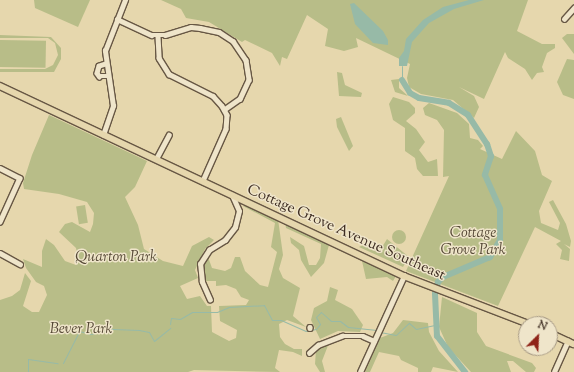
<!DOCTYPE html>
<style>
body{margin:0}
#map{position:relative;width:574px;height:372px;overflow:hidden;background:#e6d7ad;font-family:"Sorts Mill Goudy",serif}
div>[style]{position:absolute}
.green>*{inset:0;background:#b8bd88;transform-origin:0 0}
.round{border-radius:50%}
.water>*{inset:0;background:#97baa7}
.stream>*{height:1px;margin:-0.5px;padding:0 0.5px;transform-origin:0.5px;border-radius:0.5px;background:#97baa7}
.river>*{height:6px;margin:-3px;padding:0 3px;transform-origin:3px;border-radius:3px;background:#97baa7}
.roads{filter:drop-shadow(1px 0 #675744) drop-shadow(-1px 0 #675744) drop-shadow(0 1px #675744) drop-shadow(0 -1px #675744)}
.minor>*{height:4.5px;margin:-2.25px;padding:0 2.25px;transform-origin:2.25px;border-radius:2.25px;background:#efe5ca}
.major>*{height:5.5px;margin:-2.75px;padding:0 2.75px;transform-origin:2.75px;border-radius:2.75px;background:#e6d7ad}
span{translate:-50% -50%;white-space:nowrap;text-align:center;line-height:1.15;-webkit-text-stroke:3px #efe5ca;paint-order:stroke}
.street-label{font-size:15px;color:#3d2c21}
.park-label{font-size:15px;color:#564936;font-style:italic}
.north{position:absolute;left:518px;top:316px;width:40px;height:40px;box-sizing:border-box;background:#efe5ca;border:1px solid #a89b86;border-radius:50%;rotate:24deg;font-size:11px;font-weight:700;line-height:16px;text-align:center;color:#3d2c21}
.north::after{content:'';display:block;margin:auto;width:14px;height:18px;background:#8f2418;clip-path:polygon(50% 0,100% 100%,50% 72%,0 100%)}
</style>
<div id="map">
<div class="green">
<div style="clip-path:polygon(34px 0,90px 0,78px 27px,35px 8px)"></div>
<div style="clip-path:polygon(161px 0,528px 0,517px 31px,542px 44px,555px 44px,555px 48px,547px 53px,542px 67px,544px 72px,537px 73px,532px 80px,525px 69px,508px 58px,505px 52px,484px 99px,459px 87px,474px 96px,479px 107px,474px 118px,453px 100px,421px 94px,409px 87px,407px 78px,410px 64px,356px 38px,358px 47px,344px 51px,325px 46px,328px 29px,307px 15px,287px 59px,282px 57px,280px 66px,272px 53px,245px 40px,242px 42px,209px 22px,186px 18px,181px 9px)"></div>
<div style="clip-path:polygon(567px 34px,574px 34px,574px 54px,562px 38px)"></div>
<div style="clip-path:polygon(0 35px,51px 37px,61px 48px,61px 59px,54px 72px,0 72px,0 69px,45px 69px,53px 65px,58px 55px,55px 43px,48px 38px,0 38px)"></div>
<div style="left:0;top:40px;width:46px;height:27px;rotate:1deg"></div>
<div style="clip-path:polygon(567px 59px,574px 60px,574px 99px,563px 95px,557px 82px)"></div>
<div style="clip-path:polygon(337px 72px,342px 73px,345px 85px,362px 93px,361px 97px,339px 96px)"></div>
<div style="clip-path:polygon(399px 79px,399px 88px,408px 96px,395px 92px,391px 80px)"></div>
<div style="clip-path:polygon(393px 97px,409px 102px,415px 108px,415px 113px,406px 121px,416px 129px,425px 142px,419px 150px,428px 162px,437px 159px,438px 176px,423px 176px,417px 169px,415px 158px,405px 151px,405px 128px,393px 120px,389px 104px)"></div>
<div style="clip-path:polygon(429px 103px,457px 113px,469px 124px,470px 138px,478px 140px,483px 146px,480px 149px,502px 159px,516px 131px,535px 151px,542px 175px,552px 181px,539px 211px,541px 223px,558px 230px,560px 223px,549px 202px,553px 200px,566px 224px,571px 241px,570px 247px,564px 244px,570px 249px,569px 261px,560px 259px,562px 250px,556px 244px,561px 241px,535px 227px,498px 306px,406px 271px,449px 176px,443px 177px,444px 130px,437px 120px,425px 115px,423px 108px)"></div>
<div style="clip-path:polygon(49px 115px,147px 161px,135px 187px,125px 197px,138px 225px,144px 249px,163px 261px,183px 266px,192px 246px,209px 237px,214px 240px,205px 249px,195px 270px,198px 278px,180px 286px,187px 299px,200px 296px,207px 306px,211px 306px,212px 332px,229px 341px,236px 338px,237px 330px,220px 321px,219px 306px,246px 305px,249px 300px,241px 297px,236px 289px,226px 285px,216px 286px,216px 281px,206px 281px,203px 272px,205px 261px,208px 257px,212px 268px,225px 271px,231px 268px,235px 257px,240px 257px,245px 271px,260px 285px,268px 287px,277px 252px,271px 247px,275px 223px,243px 206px,248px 206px,278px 219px,283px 255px,279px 269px,283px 278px,300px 288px,293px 316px,306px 327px,287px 320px,279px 324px,280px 337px,285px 344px,294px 349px,302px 349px,302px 356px,293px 352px,279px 350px,275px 368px,280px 372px,194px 370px,188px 372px,0 372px,0 300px,12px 296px,20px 290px,25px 273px,31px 281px,23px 306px,32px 312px,39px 312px,47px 295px,44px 286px,36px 282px,26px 268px,23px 259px,42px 267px,42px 251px,46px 239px,54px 245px,65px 261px,76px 265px,78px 258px,76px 248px,59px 232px,65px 224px,72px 222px,90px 232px,93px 224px,94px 213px,87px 202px,59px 194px,24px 189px,23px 183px,32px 155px)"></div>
<div style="clip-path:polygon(341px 117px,353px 146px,349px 151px,337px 127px,336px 119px)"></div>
<div style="left:85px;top:205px;width:18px;height:9px;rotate:81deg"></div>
<div style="clip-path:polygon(285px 222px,329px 245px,324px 263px,311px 277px,301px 260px,299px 250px,291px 243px,290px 237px,304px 246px,309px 265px,316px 265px,320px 258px,321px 244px,286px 228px)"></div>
<div class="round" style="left:392px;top:230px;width:14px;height:14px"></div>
<div style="clip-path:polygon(387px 239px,409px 257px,403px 267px,359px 247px,367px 243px,379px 252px)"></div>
<div style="clip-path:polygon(362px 261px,396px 276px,393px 281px,387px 277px,366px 279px)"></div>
<div style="clip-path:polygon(330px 287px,338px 290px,335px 300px,352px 309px,363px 325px,360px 332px,338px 331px,320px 339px,311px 320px,314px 308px,327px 301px)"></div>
<div style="clip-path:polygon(442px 297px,477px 313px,477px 332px,486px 346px,532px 363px,536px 368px,534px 372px,526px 372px,513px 361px,507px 361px,511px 372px,471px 372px,448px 347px,439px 327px)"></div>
<div style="clip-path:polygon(403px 320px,428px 323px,429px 332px,439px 351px,458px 372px,433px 367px,431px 372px,418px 372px,418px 368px,401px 360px,399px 356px,379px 352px,370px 372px,365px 372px,380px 338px,393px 333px)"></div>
<div style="clip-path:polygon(329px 343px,322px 361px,325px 372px,320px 372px,315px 364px,316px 350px)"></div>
</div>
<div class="water">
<div style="clip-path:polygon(469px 0,484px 0,454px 9px,429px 23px,412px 42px,407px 66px,399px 66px,399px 58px,404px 51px,406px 39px,423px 20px,443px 7px)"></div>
<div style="clip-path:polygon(354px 3px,383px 31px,388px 40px,388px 45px,373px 43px,355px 24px,350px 4px)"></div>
</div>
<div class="stream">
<div style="left:402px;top:66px;width:14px;rotate:90deg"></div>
<div style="left:170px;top:324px;width:6px;rotate:-81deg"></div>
<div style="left:171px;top:318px;width:9px;rotate:6deg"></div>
<div style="left:180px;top:319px;width:14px;rotate:-30deg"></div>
<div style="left:192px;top:312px;width:25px"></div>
<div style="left:217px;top:312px;width:13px;rotate:-23deg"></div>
<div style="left:229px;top:307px;width:35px;rotate:-3deg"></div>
<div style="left:264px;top:305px;width:17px;rotate:62deg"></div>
<div style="left:272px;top:320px;width:9px"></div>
<div style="left:281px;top:320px;width:27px;rotate:24deg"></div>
<div style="left:306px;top:331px;width:10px;rotate:-11deg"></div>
<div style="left:316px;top:329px;width:6px;rotate:-51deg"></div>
<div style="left:320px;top:324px;width:8px;rotate:-120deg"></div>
<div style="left:316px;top:317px;width:7px;rotate:-45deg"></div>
<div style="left:321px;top:312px;width:13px;rotate:42deg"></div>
<div style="left:331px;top:321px;width:9px"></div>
<div style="left:340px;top:321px;width:10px;rotate:37deg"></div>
<div style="left:348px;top:327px;width:29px;rotate:6deg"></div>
<div style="left:380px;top:332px;width:16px;rotate:11deg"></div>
<div style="left:396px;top:335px;width:18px;rotate:-43deg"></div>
<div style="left:409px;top:323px;width:9px;rotate:41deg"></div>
<div style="left:416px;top:329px;width:19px;rotate:-12deg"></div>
<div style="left:63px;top:363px;width:36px;rotate:-63deg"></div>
<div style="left:79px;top:331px;width:12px;rotate:14deg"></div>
<div style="left:91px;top:334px;width:23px;rotate:-13deg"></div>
<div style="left:113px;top:329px;width:26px;rotate:2deg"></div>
<div style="left:139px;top:330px;width:10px;rotate:11deg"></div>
<div style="left:149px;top:332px;width:10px;rotate:61deg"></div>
<div style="left:154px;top:341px;width:21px;rotate:-39deg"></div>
<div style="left:28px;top:372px;width:13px;rotate:-90deg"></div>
<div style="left:28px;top:359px;width:30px;rotate:8deg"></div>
</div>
<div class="river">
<div style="left:402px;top:80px;width:15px;rotate:58deg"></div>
<div style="left:410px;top:93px;width:10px;rotate:29deg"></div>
<div style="left:419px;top:98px;width:30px;rotate:9deg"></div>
<div style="left:449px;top:103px;width:22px;rotate:32deg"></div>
<div style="left:468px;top:115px;width:35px;rotate:57deg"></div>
<div style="left:487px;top:144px;width:13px;rotate:72deg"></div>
<div style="left:491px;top:156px;width:20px;rotate:108deg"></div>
<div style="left:485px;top:175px;width:37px;rotate:66deg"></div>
<div style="left:500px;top:209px;width:31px;rotate:90deg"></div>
<div style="left:500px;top:240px;width:20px;rotate:120deg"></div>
<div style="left:490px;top:257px;width:51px;rotate:156.9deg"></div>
<div style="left:443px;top:277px;width:7px;rotate:135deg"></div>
<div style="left:438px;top:282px;width:12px;rotate:104deg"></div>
<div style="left:435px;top:294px;width:42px;rotate:87.3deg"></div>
<div style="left:437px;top:336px;width:46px;rotate:52.1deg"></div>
</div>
<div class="roads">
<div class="minor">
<div style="left:117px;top:19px;width:38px;rotate:25deg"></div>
<div style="left:151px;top:35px;width:14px"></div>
<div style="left:165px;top:35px;width:27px;rotate:-17deg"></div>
<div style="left:191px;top:27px;width:9px;rotate:6deg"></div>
<div style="left:200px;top:28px;width:19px;rotate:12deg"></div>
<div style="left:219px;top:32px;width:17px;rotate:33deg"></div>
<div style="left:233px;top:41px;width:23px;rotate:56deg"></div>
<div style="left:246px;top:60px;width:20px;rotate:81deg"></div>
<div style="left:249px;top:80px;width:21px;rotate:115deg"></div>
<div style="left:240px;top:99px;width:19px;rotate:145deg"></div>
<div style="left:564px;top:19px;width:15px;rotate:-48deg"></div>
<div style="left:158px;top:36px;width:22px;rotate:87deg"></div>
<div style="left:159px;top:58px;width:19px;rotate:58deg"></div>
<div style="left:169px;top:74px;width:49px;rotate:26.6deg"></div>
<div style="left:213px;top:96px;width:13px;rotate:48deg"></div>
<div style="left:222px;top:106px;width:10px;rotate:61deg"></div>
<div style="left:227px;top:115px;width:14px;rotate:94deg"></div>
<div style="left:226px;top:129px;width:57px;rotate:113.9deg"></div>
<div style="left:105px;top:64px;width:6px;rotate:162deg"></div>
<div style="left:99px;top:66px;width:7px;rotate:106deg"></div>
<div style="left:97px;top:73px;width:4px;rotate:56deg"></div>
<div style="left:99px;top:76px;width:10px"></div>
<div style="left:103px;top:135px;width:31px;rotate:-71deg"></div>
<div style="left:113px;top:106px;width:56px;rotate:-98.3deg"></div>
<div style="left:105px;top:51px;width:55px;rotate:-68.6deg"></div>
<div style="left:156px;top:159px;width:27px;rotate:-62deg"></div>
<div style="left:0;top:168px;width:22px;rotate:27deg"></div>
<div style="left:20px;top:178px;width:48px;rotate:114.4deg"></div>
<div style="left:0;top:253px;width:23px;rotate:29deg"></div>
<div style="left:210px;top:300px;width:20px;rotate:-114deg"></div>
<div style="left:202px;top:282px;width:18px;rotate:-96deg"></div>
<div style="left:200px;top:264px;width:17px;rotate:-57deg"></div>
<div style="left:209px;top:250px;width:19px;rotate:-32deg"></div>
<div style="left:225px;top:240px;width:16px;rotate:-52deg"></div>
<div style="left:235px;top:227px;width:16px;rotate:-76deg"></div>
<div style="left:239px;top:211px;width:17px;rotate:-114deg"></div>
<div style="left:310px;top:327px;width:1px;rotate:90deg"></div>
<div style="left:309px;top:353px;width:12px;rotate:-42deg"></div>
<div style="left:318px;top:345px;width:26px;rotate:-21deg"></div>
<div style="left:342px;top:336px;width:21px"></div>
<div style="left:363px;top:336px;width:12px;rotate:24deg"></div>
<div style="left:360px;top:372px;width:106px;rotate:-65.4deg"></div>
<div style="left:554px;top:372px;width:34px;rotate:-66deg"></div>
</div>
<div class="major">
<div style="left:0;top:86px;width:446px;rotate:25.2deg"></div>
<div style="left:404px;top:276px;width:134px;rotate:21deg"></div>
<div style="left:550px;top:333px;width:26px;rotate:25deg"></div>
</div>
</div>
<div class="street-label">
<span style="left:346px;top:233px;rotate:24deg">Cottage Grove Avenue Southeast</span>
</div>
<div class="park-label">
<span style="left:473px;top:242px">Cottage<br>Grove Park</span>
<span style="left:116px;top:258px">Quarton Park</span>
<span style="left:81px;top:330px">Bever Park</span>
</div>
<div class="north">N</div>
</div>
